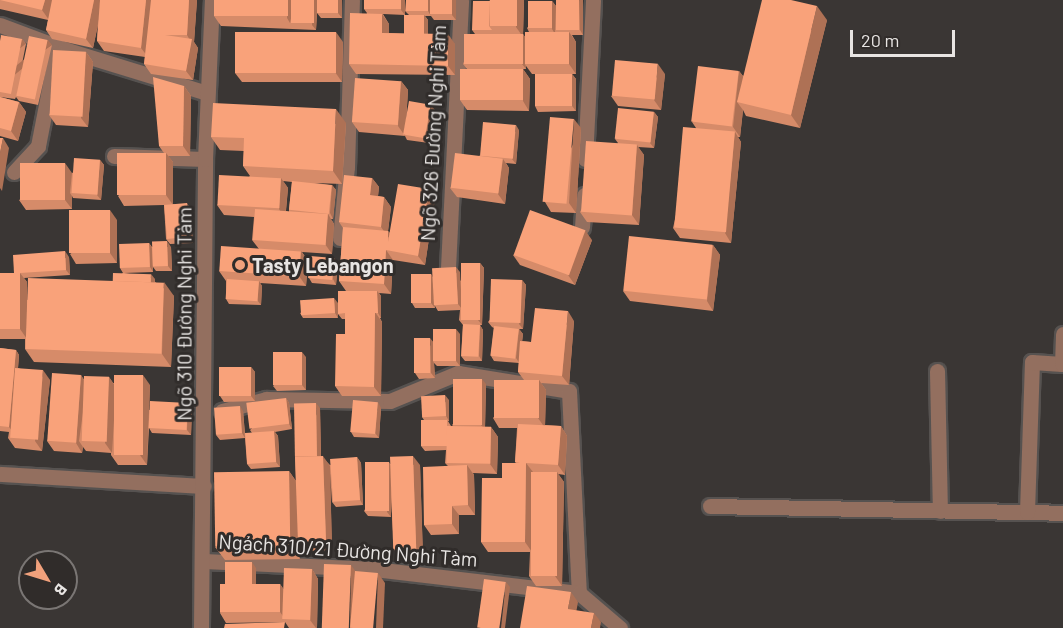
<!DOCTYPE html>
<meta charset="utf-8">
<style>
body{margin:0}
#map{position:relative;width:1063px;height:628px;overflow:hidden;background:#3a3634;font-family:Barlow,sans-serif}
div>[style]{position:absolute}
.roads{filter:drop-shadow(2px 0 #565250) drop-shadow(-2px 0 #565250) drop-shadow(0 2px #565250) drop-shadow(0 -2px #565250)}
.minor>*{height:15px;margin:-7.5px;padding:0 7.5px;transform-origin:7.5px;border-radius:7.5px;background:#936f5f}
.wall>*{inset:0;background:#d68b69}
.shaded-wall>*{inset:0;background:#ae7155;transform-origin:0 0}
.building>*{inset:0;background:#f9a27a;transform-origin:0 0}
.dots>*{width:16px;height:16px;translate:-50% -50%;box-sizing:border-box;border:3px solid #302c2a;border-radius:50%}
span{translate:-50% -50%;white-space:nowrap;text-align:center;line-height:1.15;-webkit-text-stroke:6px #302c2a;paint-order:stroke}
.street-label{font-size:20px;color:#e8e5e3}
.poi-label{font-size:20px;color:#e8e5e3;font-weight:700}
.left{translate:0 -50%;text-align:left}
.north{position:absolute;left:18px;top:550px;width:60px;height:60px;box-sizing:border-box;background:#302c2a;border:2px solid #7a7674;border-radius:50%;rotate:128deg;font-size:16px;font-weight:700;line-height:24px;text-align:center;color:#e8e5e3}
.north::after{content:'';display:block;margin:auto;width:21px;height:27px;background:#f1a17c;clip-path:polygon(50% 0,100% 100%,50% 72%,0 100%)}
.scale{position:absolute;left:850px;top:30px;width:105px;height:27px;box-sizing:border-box;border:3px solid #e8e5e3;border-top:0;padding-left:8px;font-size:18px;line-height:21px;white-space:nowrap;color:#e8e5e3;-webkit-text-stroke:4px #302c2a;paint-order:stroke}
</style>
<div id="map">
<div class="roads">
<div class="minor">
<div style="left:0;top:25px;width:72px;rotate:20.5deg"></div>
<div style="left:67px;top:50px;width:146px;rotate:17.1deg"></div>
<div style="left:114px;top:156px;width:91px;rotate:1.9deg"></div>
<div style="left:585px;top:159px;width:159px;rotate:-87.1deg"></div>
<div style="left:14px;top:172px;width:35px;rotate:-47deg"></div>
<div style="left:38px;top:146px;width:95px;rotate:-79deg"></div>
<div style="left:582px;top:227px;width:32px;rotate:-86deg"></div>
<div style="left:340px;top:238px;width:71px;rotate:-84.4deg"></div>
<div style="left:347px;top:167px;width:167px;rotate:-88.3deg"></div>
<div style="left:448px;top:268px;width:268px;rotate:-87.2deg"></div>
<div style="left:937px;top:371px;width:140px;rotate:88.8deg"></div>
<div style="left:222px;top:411px;width:46px;rotate:-15.3deg"></div>
<div style="left:266px;top:399px;width:124px;rotate:0.9deg"></div>
<div style="left:390px;top:401px;width:74px;rotate:-22.4deg"></div>
<div style="left:458px;top:373px;width:112px;rotate:9.2deg"></div>
<div style="left:569px;top:391px;width:202px;rotate:87.2deg"></div>
<div style="left:0;top:474px;width:204px;rotate:3.4deg"></div>
<div style="left:710px;top:506px;width:353px;rotate:1.1deg"></div>
<div style="left:1027px;top:512px;width:150px;rotate:-88.1deg"></div>
<div style="left:1032px;top:362px;width:30px;rotate:4deg"></div>
<div style="left:1062px;top:364px;width:30px;rotate:-88deg"></div>
<div style="left:204px;top:561px;width:170px;rotate:2.7deg"></div>
<div style="left:374px;top:569px;width:206px;rotate:6.7deg"></div>
<div style="left:579px;top:593px;width:54px;rotate:40.5deg"></div>
<div style="left:201px;top:628px;width:469px;rotate:-89.5deg"></div>
<div style="left:205px;top:159px;width:159px;rotate:-87.5deg"></div>
</div>
</div>
<div class="wall">
<div style="clip-path:polygon(0 0,197px 0,194px 42px,198px 48px,193px 80px,151px 74px,144px 64px,145px 57px,104px 51px,97px 41px,98px 25px,93px 48px,52px 39px,46px 30px,48px 20px,0 9px)"></div>
<div style="clip-path:polygon(342px 0,342px 18px,321px 18px,317px 13px,316px 30px,221px 26px,214px 16px)"></div>
<div style="clip-path:polygon(405px 0,405px 15px,383px 14px,389px 24px,389px 33px,404px 34px,409px 15px,405px 11px,406px 0,456px 0,456px 20px,434px 20px,431px 16px,425px 16px,428px 20px,428px 34px,455px 44px,455px 75px,356px 74px,349px 64px,367px 13px,364px 9px)"></div>
<div style="clip-path:polygon(490px 0,524px 0,523px 34px,525px 37px,529px 32px,527px 28px,552px 1px,556px 6px,583px 0,583px 35px,572px 35px,576px 42px,576px 74px,532px 74px,526px 66px,526px 69px,482px 69px,523px 69px,530px 79px,529px 111px,467px 110px,460px 100px,467px 69px,463px 64px,475px 34px,472px 30px)"></div>
<div style="clip-path:polygon(827px 20px,800px 128px,746px 116px,743px 110px,740px 137px,738px 137px,741px 142px,731px 243px,680px 238px,673px 228px,696px 128px,692px 122px,739px 71px,743px 76px)"></div>
<div style="clip-path:polygon(22px 39px,26px 44px,22px 64px,52px 45px,38px 105px,19px 101px,16px 97px,15px 99px,0 97px,0 41px)"></div>
<div style="clip-path:polygon(343px 42px,342px 82px,242px 82px,235px 73px)"></div>
<div style="clip-path:polygon(86px 52px,93px 62px,88px 127px,56px 125px,49px 115px)"></div>
<div style="clip-path:polygon(572px 74px,576px 79px,576px 111px,538px 112px,535px 106px)"></div>
<div style="clip-path:polygon(665px 74px,661px 110px,618px 106px,611px 96px)"></div>
<div style="clip-path:polygon(401px 81px,408px 90px,406px 124px,435px 110px,429px 143px,407px 140px,405px 136px,359px 132px,352px 122px)"></div>
<div style="clip-path:polygon(184px 86px,191px 96px,190px 156px,168px 156px,173px 162px,173px 204px,190px 208px,193px 243px,170px 244px,166px 239px,164px 205px,124px 206px,118px 196px,164px 153px,159px 146px)"></div>
<div style="clip-path:polygon(0 97px,19px 102px,26px 112px,18px 141px,0 136px)"></div>
<div style="clip-path:polygon(654px 112px,658px 117px,654px 148px,638px 147px,644px 155px,639px 225px,587px 222px,580px 212px,618px 143px,615px 139px)"></div>
<div style="clip-path:polygon(evenodd,346px 123px,342px 184px,314px 183px,332px 185px,336px 190px,333px 219px,331px 219px,334px 224px,332px 254px,302px 252px,308px 261px,306px 286px,260px 283px,262px 286px,261px 305px,229px 304px,226px 299px,226px 281px,219px 271px,259px 249px,252px 240px,254px 217px,224px 215px,217px 205px,250px 176px,243px 166px,244px 151px,220px 150px,211px 137px,346px 123px,283px 181px,292px 182px,289px 210px,289px 212px,286px 211px,288px 188px,283px 181px)"></div>
<div style="clip-path:polygon(581px 128px,576px 213px,551px 212px,545px 202px)"></div>
<div style="clip-path:polygon(519px 130px,516px 164px,506px 163px,509px 168px,505px 204px,457px 197px,450px 188px,479px 156px)"></div>
<div style="clip-path:polygon(100px 160px,104px 165px,101px 200px,73px 198px,72px 196px,72px 209px,26px 210px,19px 200px,72px 173px)"></div>
<div style="clip-path:polygon(372px 178px,379px 187px,378px 196px,384px 197px,391px 207px,388px 231px,390px 233px,429px 189px,435px 199px,425px 265px,393px 260px,391px 294px,379px 293px,381px 296px,381px 318px,380px 318px,382px 322px,381px 396px,342px 396px,335px 386px,345px 334px,345px 319px,342px 319px,338px 314px,346px 291px,339px 281px,343px 228px,339px 222px)"></div>
<div style="clip-path:polygon(117px 220px,117px 263px,76px 264px,70px 254px)"></div>
<div style="clip-path:polygon(592px 240px,575px 285px,520px 265px,513px 255px)"></div>
<div style="clip-path:polygon(149px 243px,152px 247px,171px 247px,172px 271px,156px 271px,153px 267px,153px 272px,124px 273px,155px 279px,155px 282px,174px 296px,171px 367px,34px 362px,25px 349px,25px 339px,0 339px,0 273px,14px 273px,69px 257px,70px 275px,24px 278px,27px 282px,27px 300px,113px 281px,123px 273px,120px 268px)"></div>
<div style="clip-path:polygon(713px 245px,720px 255px,713px 311px,630px 301px,623px 291px)"></div>
<div style="clip-path:polygon(338px 263px,336px 285px,312px 283px,309px 278px)"></div>
<div style="clip-path:polygon(480px 263px,484px 268px,482px 325px,480px 325px,483px 330px,482px 361px,465px 361px,461px 356px,463px 325px,459px 320px,460px 310px,438px 311px,435px 306px,435px 308px,415px 308px,412px 303px,431px 274px,433px 278px,460px 272px,460px 281px)"></div>
<div style="clip-path:polygon(522px 280px,526px 285px,523px 329px,519px 329px,523px 334px,522px 341px,531px 342px,574px 321px,569px 385px,541px 383px,546px 390px,545px 425px,561px 426px,567px 436px,565px 475px,558px 474px,564px 482px,562px 586px,536px 586px,529px 576px,530px 552px,488px 552px,481px 542px,502px 478px,516px 463px,515px 462px,517px 428px,499px 428px,493px 418px,524px 380px,518px 372px,519px 363px,494px 361px,491px 356px,494px 328px,492px 327px,488px 322px)"></div>
<div style="clip-path:polygon(334px 298px,338px 318px,303px 318px,300px 313px)"></div>
<div style="clip-path:polygon(460px 334px,460px 366px,437px 366px,434px 363px,435px 378px,419px 379px,415px 373px,433px 341px)"></div>
<div style="clip-path:polygon(0 348px,16px 350px,19px 355px,18px 368px,50px 380px,42px 451px,15px 448px,8px 438px,9px 432px,0 431px)"></div>
<div style="clip-path:polygon(306px 357px,306px 390px,277px 391px,273px 386px)"></div>
<div style="clip-path:polygon(251px 367px,255px 372px,255px 401px,224px 402px,220px 396px)"></div>
<div style="clip-path:polygon(81px 375px,83px 379px,109px 377px,113px 383px,150px 385px,149px 410px,188px 403px,192px 408px,191px 435px,152px 433px,149px 428px,147px 465px,118px 465px,111px 455px,111px 453px,86px 451px,83px 447px,82px 453px,54px 451px,47px 441px)"></div>
<div style="clip-path:polygon(486px 384px,485px 427px,491px 427px,498px 437px,497px 474px,473px 473px,474px 475px,475px 515px,459px 515px,459px 534px,431px 535px,424px 525px,448px 466px,445px 463px,446px 450px,425px 451px,421px 446px,424px 420px,422px 417px,449px 400px,449px 421px,448px 421px,451px 426px,453px 426px,452px 425px)"></div>
<div style="clip-path:polygon(286px 398px,289px 403px,292px 429px,275px 432px,278px 436px,280px 467px,251px 469px,247px 464px,245px 438px,220px 440px,216px 435px,243px 411px,245px 433px,252px 433px,250px 430px)"></div>
<div style="clip-path:polygon(320px 408px,321px 456px,330px 465px,357px 457px,361px 463px,363px 505px,336px 507px,332px 502px,330px 473px,332px 550px,305px 551px,299px 544px,300px 559px,225px 560px,215px 547px,289px 471px,296px 481px,295px 456px)"></div>
<div style="clip-path:polygon(381px 408px,379px 438px,354px 437px,351px 432px)"></div>
<div style="clip-path:polygon(390px 464px,420px 465px,423px 558px,400px 559px,394px 549px,391px 497px,391px 517px,368px 516px,364px 511px)"></div>
<div style="clip-path:polygon(256px 568px,256px 584px,280px 584px,284px 590px,312px 569px,318px 579px,317px 628px,289px 628px,285px 622px,226px 623px,220px 613px,225px 585px)"></div>
</div>
<div class="shaded-wall">
<div style="clip-path:polygon(45px 0,54px 0,49px 20px,42px 10px)"></div>
<div style="clip-path:polygon(94px 0,103px 0,93px 48px,86px 39px)"></div>
<div style="clip-path:polygon(146px 0,154px 0,148px 57px,141px 48px)"></div>
<div style="clip-path:polygon(189px 0,197px 0,194px 42px,198px 48px,193px 80px,186px 71px,191px 42px,187px 35px)"></div>
<div style="clip-path:polygon(288px 0,295px 0,290px 23px,287px 18px)"></div>
<div style="clip-path:polygon(314px 0,318px 0,316px 30px,312px 25px)"></div>
<div style="clip-path:polygon(338px 0,342px 0,342px 18px,338px 13px)"></div>
<div style="clip-path:polygon(401px 0,405px 0,405px 15px,401px 10px)"></div>
<div style="clip-path:polygon(428px 0,432px 0,430px 14px,431px 16px,428px 11px)"></div>
<div style="clip-path:polygon(452px 0,456px 0,456px 20px,452px 15px)"></div>
<div style="clip-path:polygon(517px 0,524px 0,523px 37px,516px 27px)"></div>
<div style="clip-path:polygon(579px 0,583px 0,583px 35px,580px 30px)"></div>
<div style="clip-path:polygon(552px 1px,556px 6px,555px 34px,552px 29px)"></div>
<div style="clip-path:polygon(817px 6px,827px 20px,800px 128px,791px 115px)"></div>
<div style="clip-path:polygon(382px 14px,389px 24px,389px 43px,382px 33px)"></div>
<div style="clip-path:polygon(424px 15px,428px 20px,428px 39px,424px 34px)"></div>
<div style="clip-path:polygon(336px 32px,343px 42px,342px 82px,335px 72px)"></div>
<div style="clip-path:polygon(569px 32px,576px 42px,576px 74px,569px 64px)"></div>
<div style="clip-path:polygon(448px 34px,455px 44px,455px 75px,448px 66px)"></div>
<div style="clip-path:polygon(523px 34px,527px 40px,525px 64px,526px 66px,526px 69px,522px 64px)"></div>
<div style="left:22px;top:39px;width:6px;height:56px;rotate:51deg"></div>
<div style="left:48px;top:40px;width:6px;height:62px;rotate:51deg"></div>
<div style="clip-path:polygon(86px 52px,93px 62px,88px 127px,81px 118px)"></div>
<div style="clip-path:polygon(658px 64px,665px 74px,661px 110px,654px 100px)"></div>
<div style="clip-path:polygon(523px 69px,530px 79px,529px 111px,523px 101px)"></div>
<div style="clip-path:polygon(739px 71px,746px 80px,737px 102px,743px 110px,740px 137px,733px 127px)"></div>
<div style="clip-path:polygon(572px 74px,576px 79px,576px 111px,572px 106px)"></div>
<div style="clip-path:polygon(401px 81px,408px 90px,405px 136px,398px 126px)"></div>
<div style="clip-path:polygon(184px 86px,191px 96px,190px 156px,183px 146px)"></div>
<div style="clip-path:polygon(19px 102px,26px 112px,18px 141px,11px 131px)"></div>
<div style="clip-path:polygon(431px 105px,435px 110px,429px 143px,425px 138px)"></div>
<div style="clip-path:polygon(336px 109px,346px 123px,342px 184px,333px 171px)"></div>
<div style="clip-path:polygon(654px 112px,658px 117px,654px 148px,650px 143px)"></div>
<div style="clip-path:polygon(574px 119px,581px 128px,576px 213px,569px 203px)"></div>
<div style="clip-path:polygon(516px 125px,519px 130px,516px 164px,512px 159px)"></div>
<div style="clip-path:polygon(735px 132px,741px 142px,731px 243px,725px 233px)"></div>
<div style="clip-path:polygon(3px 138px,9px 148px,2px 191px,0 188px,0 153px)"></div>
<div style="clip-path:polygon(637px 145px,644px 155px,639px 225px,632px 215px)"></div>
<div style="clip-path:polygon(166px 153px,173px 162px,173px 205px,166px 195px)"></div>
<div style="clip-path:polygon(503px 159px,509px 168px,505px 204px,498px 194px)"></div>
<div style="clip-path:polygon(100px 160px,104px 165px,101px 200px,97px 195px)"></div>
<div style="clip-path:polygon(65px 163px,72px 173px,70px 193px,72px 196px,72px 209px,65px 200px)"></div>
<div style="clip-path:polygon(281px 178px,288px 188px,285px 219px,279px 209px)"></div>
<div style="clip-path:polygon(372px 178px,379px 187px,377px 205px,370px 195px)"></div>
<div style="clip-path:polygon(332px 185px,336px 190px,333px 219px,330px 213px)"></div>
<div style="clip-path:polygon(429px 189px,435px 199px,425px 265px,418px 256px)"></div>
<div style="clip-path:polygon(384px 197px,391px 207px,388px 231px,395px 241px,388px 237px,381px 227px)"></div>
<div style="clip-path:polygon(187px 203px,190px 208px,193px 243px,190px 237px)"></div>
<div style="clip-path:polygon(110px 210px,117px 220px,117px 263px,110px 253px)"></div>
<div style="clip-path:polygon(328px 214px,334px 224px,332px 254px,325px 244px)"></div>
<div style="clip-path:polygon(585px 230px,592px 240px,575px 285px,568px 275px)"></div>
<div style="clip-path:polygon(167px 241px,171px 247px,172px 271px,168px 266px)"></div>
<div style="clip-path:polygon(149px 243px,152px 248px,153px 272px,150px 267px)"></div>
<div style="clip-path:polygon(713px 245px,720px 255px,713px 311px,707px 301px)"></div>
<div style="clip-path:polygon(386px 250px,393px 260px,391px 294px,384px 284px)"></div>
<div style="clip-path:polygon(65px 251px,69px 257px,70px 275px,66px 270px)"></div>
<div style="clip-path:polygon(301px 251px,308px 261px,306px 286px,299px 276px)"></div>
<div style="clip-path:polygon(334px 258px,338px 263px,336px 285px,333px 279px)"></div>
<div style="clip-path:polygon(480px 263px,484px 268px,482px 325px,478px 320px)"></div>
<div style="clip-path:polygon(456px 267px,460px 272px,462px 309px,458px 304px)"></div>
<div style="clip-path:polygon(20px 273px,27px 282px,27px 339px,20px 329px)"></div>
<div style="clip-path:polygon(151px 274px,155px 279px,154px 292px,151px 286px)"></div>
<div style="clip-path:polygon(431px 274px,434px 280px,435px 308px,431px 303px)"></div>
<div style="clip-path:polygon(522px 280px,526px 285px,523px 329px,519px 324px)"></div>
<div style="clip-path:polygon(259px 281px,262px 286px,261px 305px,257px 300px)"></div>
<div style="clip-path:polygon(164px 282px,174px 296px,171px 367px,162px 354px)"></div>
<div style="clip-path:polygon(377px 291px,381px 296px,381px 318px,378px 313px)"></div>
<div style="clip-path:polygon(334px 298px,338px 303px,338px 318px,335px 313px)"></div>
<div style="clip-path:polygon(568px 311px,574px 321px,569px 385px,562px 376px)"></div>
<div style="clip-path:polygon(375px 312px,382px 322px,381px 396px,374px 387px)"></div>
<div style="clip-path:polygon(480px 325px,483px 330px,482px 361px,479px 356px)"></div>
<div style="clip-path:polygon(456px 329px,460px 334px,460px 366px,456px 361px)"></div>
<div style="clip-path:polygon(519px 329px,523px 334px,520px 364px,516px 358px)"></div>
<div style="clip-path:polygon(430px 338px,434px 343px,433px 361px,434px 363px,435px 378px,431px 373px)"></div>
<div style="clip-path:polygon(16px 350px,19px 355px,13px 432px,9px 427px)"></div>
<div style="clip-path:polygon(302px 352px,306px 357px,306px 390px,302px 385px)"></div>
<div style="clip-path:polygon(251px 367px,255px 372px,255px 401px,251px 396px)"></div>
<div style="clip-path:polygon(43px 370px,50px 380px,42px 451px,35px 441px)"></div>
<div style="clip-path:polygon(81px 375px,87px 384px,79px 441px,83px 447px,82px 453px,76px 443px)"></div>
<div style="clip-path:polygon(143px 375px,150px 385px,147px 465px,140px 455px)"></div>
<div style="clip-path:polygon(109px 377px,116px 387px,112px 453px,105px 443px)"></div>
<div style="clip-path:polygon(482px 379px,486px 384px,485px 430px,481px 425px)"></div>
<div style="clip-path:polygon(539px 380px,546px 390px,545px 428px,538px 418px)"></div>
<div style="clip-path:polygon(445px 395px,449px 400px,449px 421px,446px 416px)"></div>
<div style="clip-path:polygon(286px 398px,289px 403px,292px 429px,289px 424px)"></div>
<div style="clip-path:polygon(378px 402px,381px 408px,379px 438px,375px 433px)"></div>
<div style="clip-path:polygon(188px 403px,192px 408px,191px 435px,187px 430px)"></div>
<div style="clip-path:polygon(316px 403px,320px 408px,321px 461px,317px 456px)"></div>
<div style="clip-path:polygon(240px 406px,243px 411px,245px 438px,242px 433px)"></div>
<div style="clip-path:polygon(561px 426px,567px 436px,565px 475px,558px 465px)"></div>
<div style="clip-path:polygon(491px 427px,498px 437px,497px 474px,490px 464px)"></div>
<div style="clip-path:polygon(274px 431px,278px 436px,280px 467px,276px 462px)"></div>
<div style="clip-path:polygon(323px 456px,330px 466px,332px 550px,326px 540px)"></div>
<div style="clip-path:polygon(413px 456px,420px 465px,423px 558px,416px 548px)"></div>
<div style="clip-path:polygon(357px 457px,361px 463px,363px 505px,360px 500px)"></div>
<div style="clip-path:polygon(389px 462px,392px 467px,391px 517px,387px 512px)"></div>
<div style="clip-path:polygon(526px 463px,533px 472px,532px 552px,525px 542px)"></div>
<div style="clip-path:polygon(467px 465px,474px 475px,475px 515px,468px 505px)"></div>
<div style="clip-path:polygon(289px 471px,298px 484px,298px 541px,299px 544px,300px 559px,290px 545px)"></div>
<div style="clip-path:polygon(557px 472px,564px 482px,562px 586px,555px 576px)"></div>
<div style="clip-path:polygon(452px 506px,459px 515px,459px 534px,452px 524px)"></div>
<div style="clip-path:polygon(252px 562px,256px 568px,256px 592px,252px 586px)"></div>
<div style="clip-path:polygon(351px 565px,358px 575px,357px 628px,350px 628px)"></div>
<div style="clip-path:polygon(312px 569px,318px 579px,317px 628px,316px 628px,310px 620px)"></div>
<div style="clip-path:polygon(378px 573px,385px 583px,383px 628px,376px 628px)"></div>
<div style="clip-path:polygon(506px 582px,510px 587px,505px 628px,501px 628px)"></div>
<div style="clip-path:polygon(280px 584px,287px 594px,285px 619px,280px 612px)"></div>
<div style="clip-path:polygon(571px 592px,578px 602px,575px 619px,568px 609px)"></div>
<div style="clip-path:polygon(594px 613px,601px 622px,600px 628px,591px 628px)"></div>
</div>
<div class="building">
<div style="clip-path:polygon(0 0,45px 0,42px 10px)"></div>
<div style="clip-path:polygon(52px 0,94px 0,86px 39px,46px 30px)"></div>
<div style="clip-path:polygon(100px 0,146px 0,141px 48px,97px 41px)"></div>
<div style="clip-path:polygon(151px 0,189px 0,187px 35px,165px 35px,192px 39px,186px 71px,144px 64px)"></div>
<div style="left:214px;top:0;width:74px;height:16px"></div>
<div style="left:291px;top:0;width:23px;height:23px"></div>
<div style="left:317px;top:0;width:21px;height:13px"></div>
<div style="left:364px;top:0;width:37px;height:9px"></div>
<div style="left:406px;top:0;width:22px;height:11px"></div>
<div style="left:430px;top:0;width:22px;height:14px"></div>
<div style="left:490px;top:0;width:27px;height:26px"></div>
<div style="left:556px;top:0;width:23px;height:30px"></div>
<div style="clip-path:polygon(762px 0,791px 0,817px 6px,791px 115px,737px 102px)"></div>
<div style="clip-path:polygon(473px 1px,490px 1px,489px 26px,492px 30px,472px 30px)"></div>
<div style="left:528px;top:1px;width:24px;height:27px"></div>
<div style="clip-path:polygon(350px 13px,382px 14px,382px 33px,448px 34px,448px 66px,349px 64px)"></div>
<div style="left:404px;top:15px;width:20px;height:19px"></div>
<div style="left:235px;top:32px;width:101px;height:41px"></div>
<div style="left:525px;top:32px;width:44px;height:32px"></div>
<div style="left:464px;top:34px;width:59px;height:30px"></div>
<div style="clip-path:polygon(1px 35px,22px 39px,11px 94px,0 92px,0 41px)"></div>
<div style="left:29px;top:36px;width:19px;height:61px;rotate:12deg"></div>
<div style="left:53px;top:50px;width:33px;height:65px;rotate:3deg"></div>
<div style="left:615px;top:60px;width:43px;height:36px;rotate:5deg"></div>
<div style="left:698px;top:66px;width:41px;height:56px;rotate:7deg"></div>
<div style="left:460px;top:69px;width:63px;height:31px"></div>
<div style="left:535px;top:74px;width:37px;height:32px"></div>
<div style="clip-path:polygon(153px 77px,184px 86px,183px 146px,159px 146px)"></div>
<div style="left:355px;top:78px;width:46px;height:44px;rotate:4deg"></div>
<div style="clip-path:polygon(0 97px,19px 102px,11px 131px,0 128px)"></div>
<div style="left:409px;top:101px;width:22px;height:34px;rotate:10deg"></div>
<div style="clip-path:polygon(213px 103px,336px 109px,333px 171px,243px 166px,244px 138px,211px 137px)"></div>
<div style="left:618px;top:108px;width:36px;height:31px;rotate:6deg"></div>
<div style="left:550px;top:117px;width:24px;height:85px;rotate:5deg"></div>
<div style="left:483px;top:122px;width:33px;height:34px;rotate:5deg"></div>
<div style="left:683px;top:127px;width:52px;height:101px;rotate:5deg"></div>
<div style="clip-path:polygon(0 138px,3px 138px,0 153px)"></div>
<div style="left:586px;top:141px;width:51px;height:71px;rotate:4deg"></div>
<div style="left:166px;top:153px;width:42px;height:49px;rotate:90deg"></div>
<div style="left:455px;top:153px;width:48px;height:35px;rotate:7deg"></div>
<div style="left:74px;top:158px;width:26px;height:35px;rotate:4deg"></div>
<div style="left:20px;top:163px;width:45px;height:37px"></div>
<div style="left:219px;top:175px;width:62px;height:30px;rotate:3deg"></div>
<div style="clip-path:polygon(344px 175px,372px 178px,370px 195px,384px 197px,381px 227px,339px 222px)"></div>
<div style="left:292px;top:181px;width:40px;height:29px;rotate:6deg"></div>
<div style="clip-path:polygon(398px 184px,429px 189px,418px 256px,386px 250px,384px 284px,339px 281px,343px 227px,388px 231px,388px 242px)"></div>
<div style="left:187px;top:203px;width:34px;height:23px;rotate:85deg"></div>
<div style="left:255px;top:209px;width:73px;height:31px;rotate:4deg"></div>
<div style="left:110px;top:210px;width:43px;height:41px;rotate:90deg"></div>
<div style="left:530px;top:210px;width:59px;height:48px;rotate:20deg"></div>
<div style="left:629px;top:236px;width:84px;height:55px;rotate:6deg"></div>
<div style="left:167px;top:241px;width:25px;height:15px;rotate:88deg"></div>
<div style="left:149px;top:243px;width:24px;height:30px;rotate:88deg"></div>
<div style="left:221px;top:246px;width:80px;height:25px;rotate:4deg"></div>
<div style="clip-path:polygon(65px 251px,66px 270px,20px 273px,14px 273px,13px 255px)"></div>
<div style="left:310px;top:256px;width:24px;height:22px;rotate:5deg"></div>
<div style="left:461px;top:263px;width:19px;height:57px"></div>
<div style="left:456px;top:267px;width:37px;height:24px;rotate:87deg"></div>
<div style="left:0;top:273px;width:20px;height:56px"></div>
<div style="left:113px;top:273px;width:38px;height:8px;rotate:2deg"></div>
<div style="left:431px;top:274px;width:29px;height:20px;rotate:90deg"></div>
<div style="left:28px;top:278px;width:136px;height:71px;rotate:2deg"></div>
<div style="left:227px;top:279px;width:32px;height:20px;rotate:4deg"></div>
<div style="left:491px;top:279px;width:31px;height:43px;rotate:2deg"></div>
<div style="clip-path:polygon(338px 291px,377px 291px,378px 313px,375px 313px,375px 312px,345px 312px,345px 313px,338px 314px)"></div>
<div style="left:334px;top:298px;width:15px;height:34px;rotate:86deg"></div>
<div style="clip-path:polygon(535px 308px,568px 311px,562px 376px,518px 372px,520px 341px,531px 342px)"></div>
<div style="clip-path:polygon(345px 312px,375px 312px,374px 387px,335px 386px,336px 334px,345px 334px)"></div>
<div style="left:463px;top:324px;width:17px;height:32px;rotate:3deg"></div>
<div style="left:494px;top:326px;width:25px;height:30px;rotate:7deg"></div>
<div style="left:433px;top:329px;width:23px;height:32px"></div>
<div style="left:414px;top:338px;width:16px;height:35px"></div>
<div style="clip-path:polygon(0 348px,16px 350px,9px 427px,0 426px)"></div>
<div style="left:302px;top:352px;width:33px;height:29px;rotate:90deg"></div>
<div style="left:251px;top:367px;width:29px;height:32px;rotate:90deg"></div>
<div style="left:15px;top:368px;width:28px;height:70px;rotate:4deg"></div>
<div style="left:52px;top:373px;width:29px;height:68px;rotate:4deg"></div>
<div style="left:114px;top:375px;width:29px;height:80px"></div>
<div style="left:84px;top:376px;width:25px;height:65px;rotate:2deg"></div>
<div style="left:453px;top:379px;width:29px;height:46px"></div>
<div style="left:494px;top:380px;width:45px;height:38px"></div>
<div style="left:445px;top:395px;width:21px;height:24px;rotate:87deg"></div>
<div style="left:286px;top:398px;width:26px;height:40px;rotate:83deg"></div>
<div style="left:353px;top:400px;width:25px;height:32px;rotate:5deg"></div>
<div style="left:150px;top:401px;width:38px;height:27px;rotate:3deg"></div>
<div style="left:316px;top:403px;width:53px;height:22px;rotate:89deg"></div>
<div style="left:240px;top:406px;width:27px;height:26px;rotate:86deg"></div>
<div style="left:421px;top:420px;width:26px;height:26px"></div>
<div style="clip-path:polygon(518px 424px,561px 426px,558px 465px,526px 463px,525px 542px,481px 542px,482px 478px,502px 478px,502px 463px,520px 463px,515px 462px)"></div>
<div style="left:447px;top:426px;width:44px;height:37px;rotate:1deg"></div>
<div style="left:274px;top:431px;width:31px;height:29px;rotate:86deg"></div>
<div style="left:323px;top:456px;width:84px;height:28px;rotate:88deg"></div>
<div style="left:413px;top:456px;width:92px;height:23px;rotate:88deg"></div>
<div style="left:357px;top:457px;width:43px;height:27px;rotate:86deg"></div>
<div style="left:365px;top:462px;width:24px;height:49px"></div>
<div style="clip-path:polygon(467px 465px,468px 505px,452px 506px,452px 524px,424px 525px,423px 467px)"></div>
<div style="left:289px;top:471px;width:74px;height:75px;rotate:89deg"></div>
<div style="left:531px;top:472px;width:26px;height:104px"></div>
<div style="left:252px;top:562px;width:22px;height:27px;rotate:90deg"></div>
<div style="left:324px;top:564px;width:27px;height:64px;rotate:2deg"></div>
<div style="left:284px;top:568px;width:28px;height:51px;rotate:2deg"></div>
<div style="left:355px;top:571px;width:23px;height:57px;rotate:5deg"></div>
<div style="left:484px;top:579px;width:22px;height:49px;rotate:8deg"></div>
<div style="left:280px;top:584px;width:28px;height:60px;rotate:90deg"></div>
<div style="clip-path:polygon(527px 586px,571px 592px,568px 609px,594px 613px,591px 628px,520px 628px)"></div>
<div style="clip-path:polygon(285px 622px,284px 628px,224px 628px,225px 624px)"></div>
</div>
<div class="dots">
<div style="left:240px;top:265px;background:#f1a17c"></div>
</div>
<div class="street-label">
<span style="left:433px;top:133px;rotate:-87deg">Ngõ 326 Đường Nghi Tàm</span>
<span style="left:184px;top:314px;rotate:-90deg">Ngõ 310 Đường Nghi Tàm</span>
<span style="left:348px;top:550px;rotate:4deg">Ngách 310/21 Đường Nghi Tàm</span>
</div>
<div class="poi-label">
<span class="left" style="left:252px;top:265px">Tasty Lebangon</span>
</div>
<div class="north">B</div>
<div class="scale">20 m</div>
</div>
